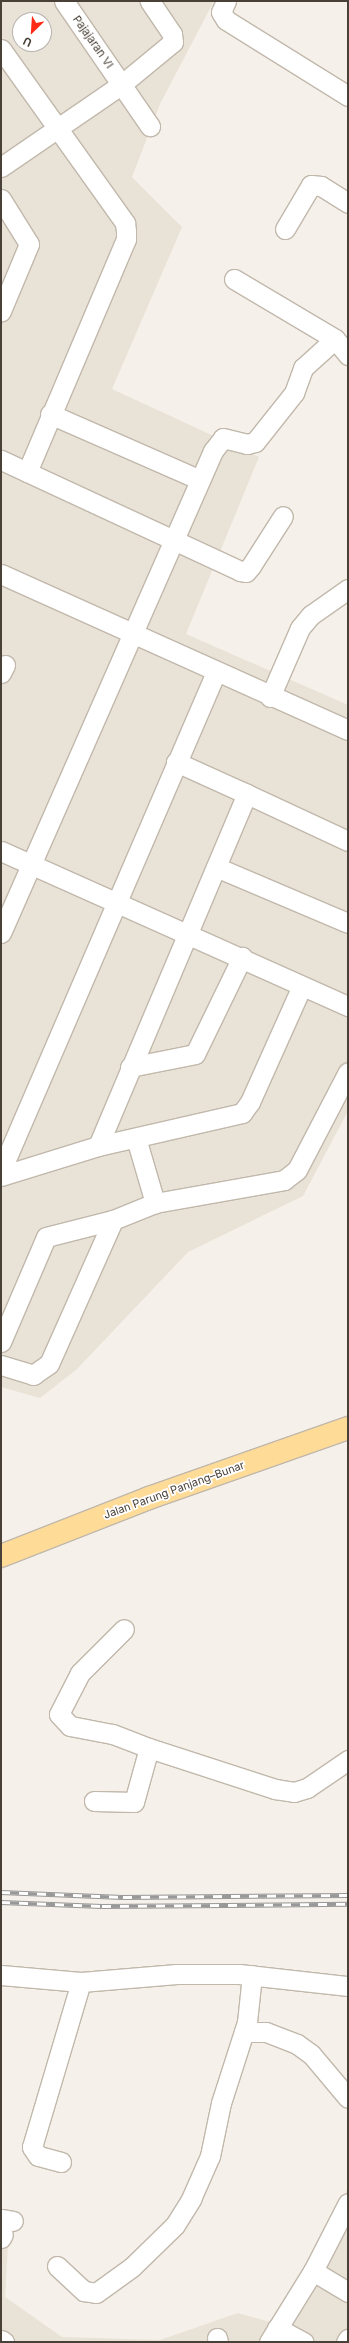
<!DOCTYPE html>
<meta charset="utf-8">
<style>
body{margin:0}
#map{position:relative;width:349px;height:2343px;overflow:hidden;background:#f5f0e9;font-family:Inter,sans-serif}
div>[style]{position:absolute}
.residential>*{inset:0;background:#e9e2d7}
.roads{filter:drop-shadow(1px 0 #c1b8ab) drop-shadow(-1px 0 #c1b8ab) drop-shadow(0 1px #c1b8ab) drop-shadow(0 -1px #c1b8ab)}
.street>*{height:19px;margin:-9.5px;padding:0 9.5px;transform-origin:9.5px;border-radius:9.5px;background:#fff}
.primary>*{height:22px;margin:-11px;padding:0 11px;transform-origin:11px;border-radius:11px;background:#ffdb98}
.rail>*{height:4.5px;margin-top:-2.25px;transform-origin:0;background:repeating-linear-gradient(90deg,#fff 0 9px,#989898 0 18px);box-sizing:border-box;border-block:1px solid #989898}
span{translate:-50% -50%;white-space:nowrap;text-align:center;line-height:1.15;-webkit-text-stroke:3.5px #fff;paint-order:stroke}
.street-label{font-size:11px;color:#494137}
.frame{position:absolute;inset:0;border:2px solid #494137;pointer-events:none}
.north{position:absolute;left:12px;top:12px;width:40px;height:40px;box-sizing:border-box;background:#fff;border:1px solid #b6b3af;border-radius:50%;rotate:205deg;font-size:11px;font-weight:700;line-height:16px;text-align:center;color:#494137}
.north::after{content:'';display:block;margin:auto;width:14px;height:18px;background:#ff2a16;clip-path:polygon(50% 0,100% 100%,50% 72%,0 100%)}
</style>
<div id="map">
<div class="residential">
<i style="clip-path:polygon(evenodd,1px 1px,214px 1px,160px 104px,132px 177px,182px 227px,112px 389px,259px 457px,186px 634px,348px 705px,348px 1111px,303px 1196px,188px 1252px,77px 1369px,40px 1398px,1px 1387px,1px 1px,20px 20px,44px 20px,44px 44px,20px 44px,20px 20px)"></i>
<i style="clip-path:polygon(348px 2187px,348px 2342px,1px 2342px,1px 2226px,9px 2228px,5px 2297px,62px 2337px,160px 2340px,238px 2313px,273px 2323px,332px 2224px)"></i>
</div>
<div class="roads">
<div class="street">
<i style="left:64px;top:1px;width:152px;rotate:55.5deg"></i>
<i style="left:226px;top:1px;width:12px;rotate:114deg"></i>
<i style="left:221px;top:12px;width:9px;rotate:58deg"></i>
<i style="left:226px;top:20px;width:144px;rotate:31.9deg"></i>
<i style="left:1px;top:49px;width:214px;rotate:54.5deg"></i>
<i style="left:125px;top:223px;width:8px;rotate:83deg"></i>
<i style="left:126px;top:231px;width:8px;rotate:90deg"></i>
<i style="left:126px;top:239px;width:253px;rotate:113deg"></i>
<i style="left:27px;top:472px;width:29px;rotate:-155deg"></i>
<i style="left:1px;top:167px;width:147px;rotate:-34.4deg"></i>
<i style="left:122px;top:84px;width:66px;rotate:-39.5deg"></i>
<i style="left:173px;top:42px;width:8px;rotate:-97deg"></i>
<i style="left:172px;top:34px;width:40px;rotate:-124deg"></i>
<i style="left:1px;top:199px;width:53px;rotate:58.1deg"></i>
<i style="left:29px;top:244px;width:73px;rotate:112.7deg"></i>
<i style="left:285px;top:229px;width:51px;rotate:-59.4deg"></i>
<i style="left:311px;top:185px;width:10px;rotate:6deg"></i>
<i style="left:321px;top:186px;width:32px;rotate:32deg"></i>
<i style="left:234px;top:279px;width:117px;rotate:30.7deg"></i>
<i style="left:335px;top:339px;width:21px;rotate:51deg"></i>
<i style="left:50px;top:414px;width:162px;rotate:23.7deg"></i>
<i style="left:27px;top:472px;width:235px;rotate:24.9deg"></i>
<i style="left:240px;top:571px;width:6px;rotate:9deg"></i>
<i style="left:246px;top:572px;width:8px;rotate:-50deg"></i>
<i style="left:251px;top:566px;width:59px;rotate:-57.4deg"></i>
<i style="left:1px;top:574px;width:380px;rotate:24.2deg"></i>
<i style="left:1px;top:673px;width:9px;rotate:-63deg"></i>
<i style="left:270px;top:697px;width:75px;rotate:-66.5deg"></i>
<i style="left:300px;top:628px;width:17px;rotate:-50deg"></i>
<i style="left:311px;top:615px;width:45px;rotate:-35.1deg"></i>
<i style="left:247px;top:794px;width:111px;rotate:25deg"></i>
<i style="left:1px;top:851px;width:380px;rotate:24.1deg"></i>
<i style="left:216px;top:867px;width:143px;rotate:23deg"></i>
<i style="left:1px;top:933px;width:527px;rotate:-66.26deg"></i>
<i style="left:213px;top:451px;width:16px;rotate:-52deg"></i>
<i style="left:223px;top:438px;width:25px;rotate:14deg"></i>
<i style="left:247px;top:444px;width:8px;rotate:-14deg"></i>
<i style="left:255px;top:442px;width:63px;rotate:-51.5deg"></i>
<i style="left:294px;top:393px;width:27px;rotate:-70deg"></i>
<i style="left:303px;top:368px;width:43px;rotate:-42.2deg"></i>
<i style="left:130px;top:1067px;width:66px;rotate:-11.3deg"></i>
<i style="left:195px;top:1054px;width:108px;rotate:-64.1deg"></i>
<i style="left:136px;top:1138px;width:68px;rotate:73.7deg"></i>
<i style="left:98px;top:1146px;width:382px;rotate:-67.1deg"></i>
<i style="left:247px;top:794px;width:78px;rotate:-155.7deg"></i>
<i style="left:1px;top:1171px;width:543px;rotate:-66.69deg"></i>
<i style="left:1px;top:1176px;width:102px;rotate:-17.2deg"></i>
<i style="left:98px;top:1146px;width:148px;rotate:-12.9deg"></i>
<i style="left:242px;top:1113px;width:14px;rotate:-54deg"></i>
<i style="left:250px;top:1102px;width:127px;rotate:-65.9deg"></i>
<i style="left:1px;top:1342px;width:114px;rotate:-66.8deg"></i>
<i style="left:46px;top:1237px;width:69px;rotate:-14.2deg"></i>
<i style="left:113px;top:1220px;width:45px;rotate:-22deg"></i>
<i style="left:155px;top:1203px;width:131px;rotate:-10.1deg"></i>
<i style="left:284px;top:1180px;width:16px;rotate:-38deg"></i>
<i style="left:297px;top:1170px;width:110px;rotate:-62.5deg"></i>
<i style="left:1px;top:1365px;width:34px;rotate:17deg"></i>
<i style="left:33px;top:1375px;width:19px;rotate:-35deg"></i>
<i style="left:49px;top:1364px;width:158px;rotate:-66deg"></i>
<i style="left:149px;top:1748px;width:133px;rotate:18deg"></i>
<i style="left:275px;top:1789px;width:19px;rotate:9deg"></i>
<i style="left:294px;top:1792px;width:14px;rotate:-17deg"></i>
<i style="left:307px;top:1788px;width:50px;rotate:-34.3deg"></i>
<i style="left:94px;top:1801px;width:40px;rotate:1.4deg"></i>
<i style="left:134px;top:1802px;width:56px;rotate:-74.5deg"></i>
<i style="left:149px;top:1748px;width:40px;rotate:-159deg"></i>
<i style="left:112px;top:1734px;width:43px;rotate:-169.2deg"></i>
<i style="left:70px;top:1726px;width:16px;rotate:-133deg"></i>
<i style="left:59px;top:1714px;width:46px;rotate:-62.9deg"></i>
<i style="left:80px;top:1673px;width:62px;rotate:-45deg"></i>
<i style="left:1px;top:1975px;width:80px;rotate:5deg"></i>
<i style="left:81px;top:1982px;width:96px;rotate:-4.8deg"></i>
<i style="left:177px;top:1974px;width:62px"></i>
<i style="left:239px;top:1974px;width:110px;rotate:6.3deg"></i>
<i style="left:244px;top:2032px;width:22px"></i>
<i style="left:266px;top:2032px;width:33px;rotate:21deg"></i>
<i style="left:297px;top:2044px;width:17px;rotate:36deg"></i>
<i style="left:311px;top:2054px;width:57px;rotate:49.9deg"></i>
<i style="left:61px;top:2162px;width:24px;rotate:-165deg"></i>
<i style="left:38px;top:2156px;width:11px;rotate:-124deg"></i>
<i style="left:32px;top:2147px;width:172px;rotate:-73.5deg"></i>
<i style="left:1px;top:2219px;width:12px;rotate:9deg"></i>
<i style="left:1px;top:2238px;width:4px;rotate:-63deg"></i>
<i style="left:57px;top:2266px;width:37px;rotate:43deg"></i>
<i style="left:84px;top:2291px;width:12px;rotate:9deg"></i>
<i style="left:96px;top:2293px;width:44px;rotate:-35.8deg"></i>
<i style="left:132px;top:2267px;width:60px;rotate:-44.3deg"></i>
<i style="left:175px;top:2225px;width:31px;rotate:-58deg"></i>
<i style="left:191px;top:2199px;width:47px;rotate:-66.2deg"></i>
<i style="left:210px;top:2156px;width:54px;rotate:-78.3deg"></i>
<i style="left:221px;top:2103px;width:85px;rotate:-72.2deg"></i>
<i style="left:247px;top:2022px;width:47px;rotate:-83.9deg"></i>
<i style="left:313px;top:2271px;width:41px;rotate:31deg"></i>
<i style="left:277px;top:2328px;width:30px;rotate:28deg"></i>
<i style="left:217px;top:2338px;width:4px;rotate:76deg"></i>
<i style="left:1px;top:2340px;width:4px;rotate:34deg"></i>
<i style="left:269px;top:2342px;width:84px;rotate:-58.2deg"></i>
<i style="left:313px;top:2271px;width:76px;rotate:-62.8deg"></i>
<i style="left:346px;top:2342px;width:4px;rotate:-56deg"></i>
</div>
<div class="primary">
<i style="left:1px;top:1556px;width:159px;rotate:-21.4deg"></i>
<i style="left:149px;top:1498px;width:211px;rotate:-19.4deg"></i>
</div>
</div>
<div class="rail">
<i style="left:1px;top:1892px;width:122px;rotate:2.3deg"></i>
<i style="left:123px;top:1897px;width:225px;rotate:-0.5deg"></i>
<i style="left:1px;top:1902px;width:101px;rotate:2.3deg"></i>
<i style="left:102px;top:1906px;width:246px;rotate:-0.5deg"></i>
</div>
<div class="street-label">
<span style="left:93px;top:42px;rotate:55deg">Pajajaran VI</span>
<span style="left:174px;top:1490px;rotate:-20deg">Jalan Parung Panjang–Bunar</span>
</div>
<div class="frame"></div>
<div class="north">U</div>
</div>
